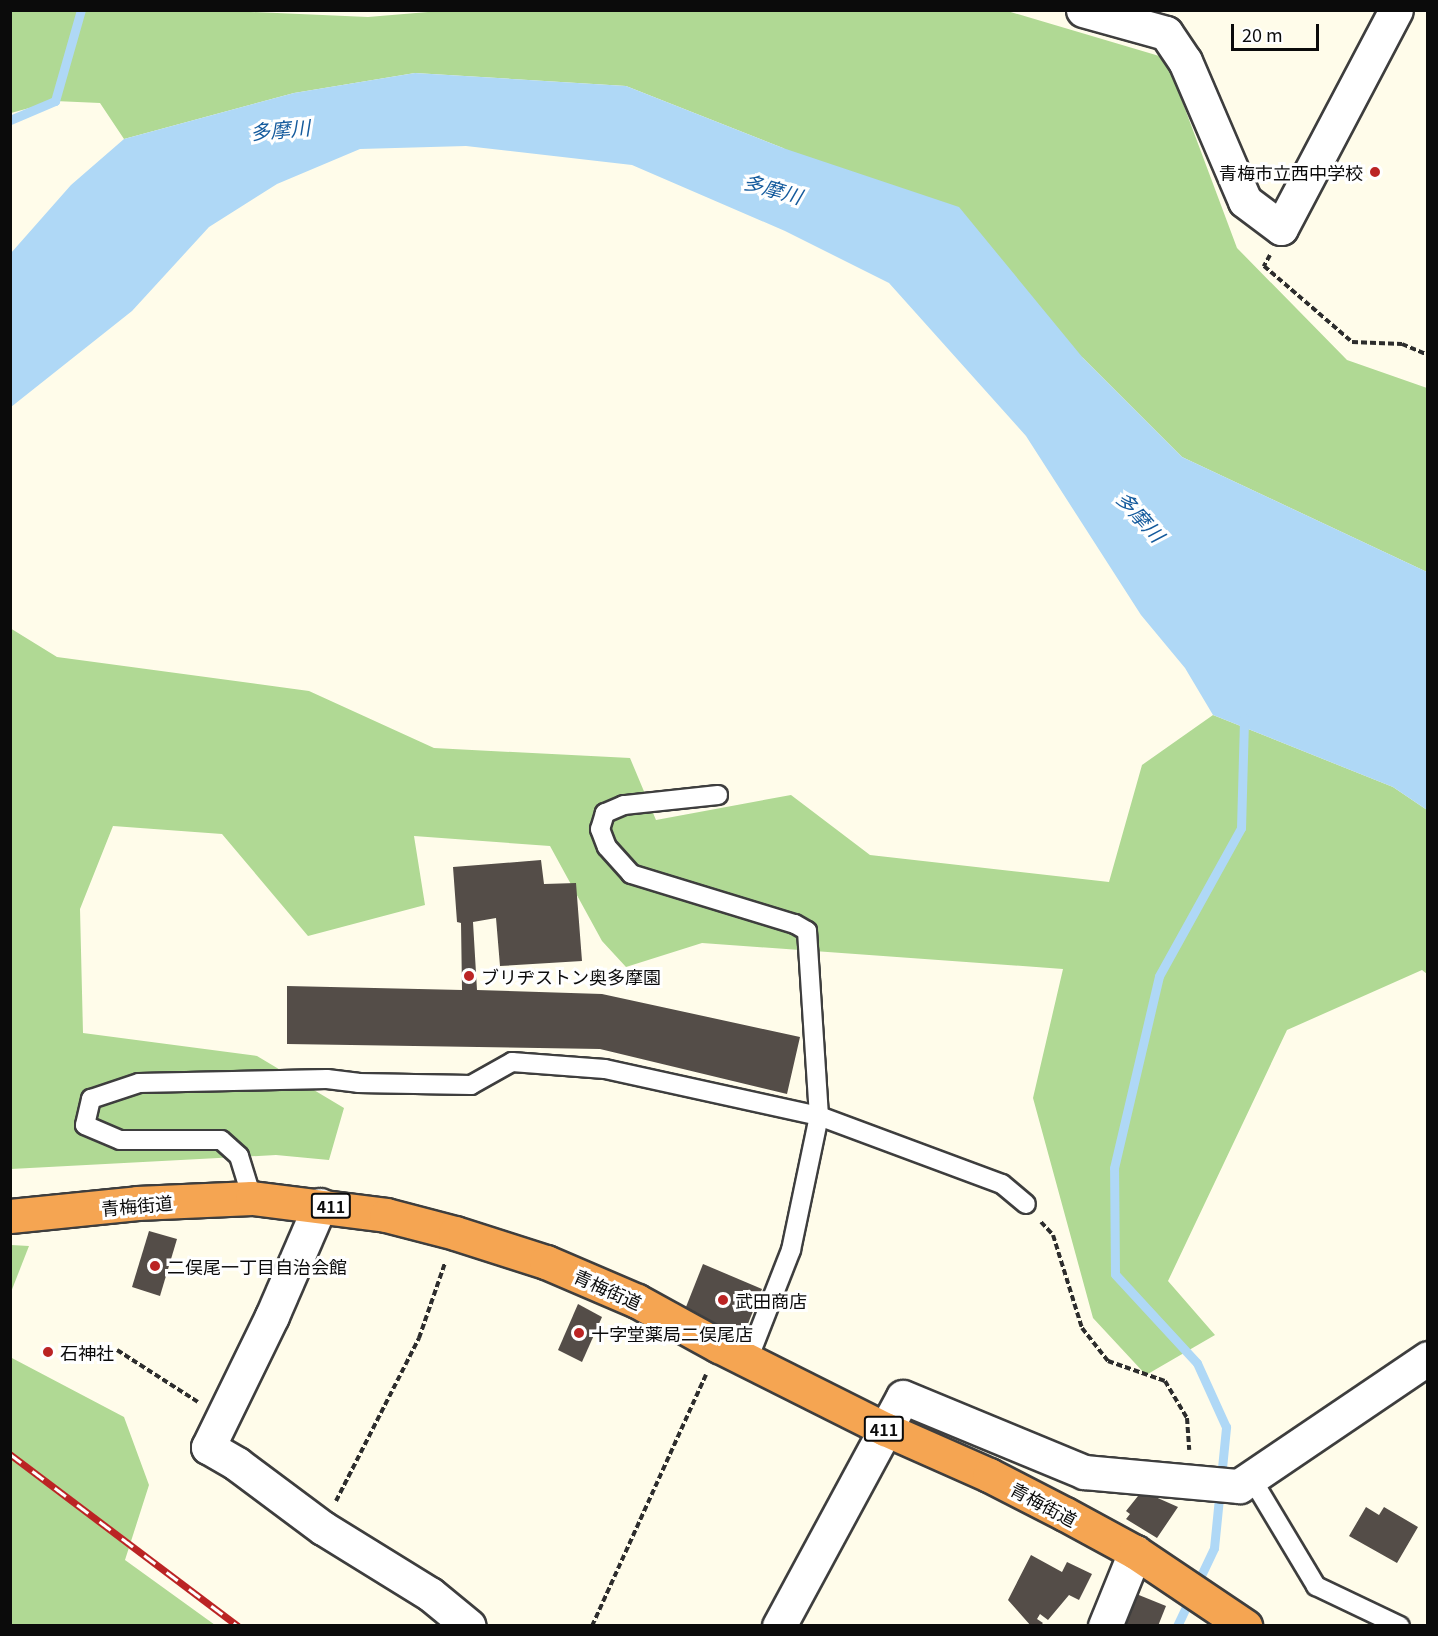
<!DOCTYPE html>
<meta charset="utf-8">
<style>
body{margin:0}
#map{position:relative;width:1438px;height:1636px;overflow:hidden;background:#fffcea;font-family:Georgia,"Noto Sans JP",serif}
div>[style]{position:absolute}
.forest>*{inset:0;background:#b0d994}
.water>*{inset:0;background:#afd8f6}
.stream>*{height:9px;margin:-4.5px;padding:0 4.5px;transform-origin:4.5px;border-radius:4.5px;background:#afd8f6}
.building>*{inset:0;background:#544d48}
.path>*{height:4px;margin-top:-2px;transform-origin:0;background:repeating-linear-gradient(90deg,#2d2d2d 0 6px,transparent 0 9px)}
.roads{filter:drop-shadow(2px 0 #3e3e3e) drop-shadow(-2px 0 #3e3e3e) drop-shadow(0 2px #3e3e3e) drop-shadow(0 -2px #3e3e3e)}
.lane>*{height:18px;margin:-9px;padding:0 9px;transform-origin:9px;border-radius:9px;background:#fff}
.street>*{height:33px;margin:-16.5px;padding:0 16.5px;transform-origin:16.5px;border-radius:16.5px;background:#fff}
.highway>*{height:33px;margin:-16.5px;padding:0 16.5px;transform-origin:16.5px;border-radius:16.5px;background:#f5a552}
.rail>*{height:7px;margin-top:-3.5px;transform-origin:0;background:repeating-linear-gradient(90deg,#fff 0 14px,#bb2424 0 28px);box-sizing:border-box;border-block:2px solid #bb2424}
.dots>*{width:16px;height:16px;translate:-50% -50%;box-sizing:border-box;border:3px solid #fff;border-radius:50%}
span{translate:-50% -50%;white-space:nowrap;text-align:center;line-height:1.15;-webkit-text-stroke:6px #fff;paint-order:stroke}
.shield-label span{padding:2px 4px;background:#fff;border:2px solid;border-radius:4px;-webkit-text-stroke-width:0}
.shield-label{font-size:16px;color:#0b0b0b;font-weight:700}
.poi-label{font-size:18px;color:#0b0b0b}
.right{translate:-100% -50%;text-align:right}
.left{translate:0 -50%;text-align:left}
.street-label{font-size:18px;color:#0b0b0b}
.water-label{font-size:20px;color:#155b9d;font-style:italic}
.frame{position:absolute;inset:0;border:12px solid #0b0b0b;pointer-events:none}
.scale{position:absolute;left:1231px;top:24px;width:88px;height:27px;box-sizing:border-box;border:3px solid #0b0b0b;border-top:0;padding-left:8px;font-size:18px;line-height:21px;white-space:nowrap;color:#0b0b0b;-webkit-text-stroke:4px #fff;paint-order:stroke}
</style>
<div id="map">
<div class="forest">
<i style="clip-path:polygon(11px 10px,206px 10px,368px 17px,452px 10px,1004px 10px,1166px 58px,1237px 248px,1347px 360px,1427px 388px,1427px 572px,1182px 457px,1083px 358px,783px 148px,626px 86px,415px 73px,294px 93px,124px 139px,100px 103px,55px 101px,11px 113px)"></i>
<i style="clip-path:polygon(10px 628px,57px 657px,309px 691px,434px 748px,630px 758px,656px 820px,791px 795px,870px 855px,1109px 882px,1142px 765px,1213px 715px,1393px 787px,1427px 810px,1427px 974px,1422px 970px,1287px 1030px,1168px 1281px,1215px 1335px,1146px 1375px,1093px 1318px,1033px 1098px,1063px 969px,702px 943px,626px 967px,602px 941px,550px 846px,414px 836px,425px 905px,308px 936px,222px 834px,113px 826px,80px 909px,83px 1033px,257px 1056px,344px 1108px,329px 1160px,276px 1155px,11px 1169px)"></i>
<i style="clip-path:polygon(11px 1245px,29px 1246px,11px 1292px,10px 1245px)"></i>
<i style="clip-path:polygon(10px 1357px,124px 1417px,149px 1485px,125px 1560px,215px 1625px,11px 1625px)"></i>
</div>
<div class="water">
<i style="clip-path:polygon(415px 73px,626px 86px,783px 148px,959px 207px,1083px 358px,1182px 457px,1427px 572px,1427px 810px,1393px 787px,1213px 715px,1185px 668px,1141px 615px,1026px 436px,889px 283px,785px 231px,632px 165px,466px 146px,360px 149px,277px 184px,209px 227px,132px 311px,11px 407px,11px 253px,71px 185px,124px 139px,294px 93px)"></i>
</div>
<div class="stream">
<i style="left:10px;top:120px;width:49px;rotate:-22.9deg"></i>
<i style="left:55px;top:101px;width:95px;rotate:-74.1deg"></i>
<i style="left:1177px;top:1626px;width:86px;rotate:-64.6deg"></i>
<i style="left:1214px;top:1548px;width:122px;rotate:-84.3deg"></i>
<i style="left:1226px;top:1427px;width:70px;rotate:-114.4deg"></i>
<i style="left:1197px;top:1363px;width:121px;rotate:-132.7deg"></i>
<i style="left:1115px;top:1274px;width:106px;rotate:-90.5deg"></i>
<i style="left:1114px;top:1168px;width:197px;rotate:-76.8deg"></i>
<i style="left:1159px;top:976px;width:169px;rotate:-61deg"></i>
<i style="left:1241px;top:828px;width:110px;rotate:-88.4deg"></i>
</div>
<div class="building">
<i style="clip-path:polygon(541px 860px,544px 884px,576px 883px,582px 961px,500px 966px,496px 918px,473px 922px,477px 990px,602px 994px,800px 1037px,787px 1094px,600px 1049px,287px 1044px,287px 986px,462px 990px,461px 923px,457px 922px,453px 867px)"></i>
<i style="clip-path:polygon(149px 1231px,177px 1239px,160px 1296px,132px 1287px)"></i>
<i style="clip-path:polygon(703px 1264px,762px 1289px,743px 1336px,684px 1312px)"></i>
<i style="clip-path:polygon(578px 1304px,602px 1317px,582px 1362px,558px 1350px)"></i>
<i style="clip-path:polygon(1142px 1491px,1178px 1507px,1157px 1538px,1126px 1519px,1130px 1514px,1126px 1511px)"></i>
<i style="clip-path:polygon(1366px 1507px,1379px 1515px,1384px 1507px,1418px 1527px,1397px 1563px,1349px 1536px)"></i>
<i style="clip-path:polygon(1031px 1555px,1062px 1572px,1067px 1562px,1092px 1574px,1079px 1600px,1069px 1595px,1048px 1620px,1040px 1614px,1037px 1619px,1043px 1623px,1040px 1626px,1031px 1626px,1008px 1600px)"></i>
<i style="clip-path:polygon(1129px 1591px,1166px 1606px,1158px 1626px,1115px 1626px)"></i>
</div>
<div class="path">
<i style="left:1270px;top:255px;width:13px;rotate:119deg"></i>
<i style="left:1264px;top:266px;width:116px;rotate:40.8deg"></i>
<i style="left:1352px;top:342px;width:50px;rotate:2.3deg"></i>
<i style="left:1402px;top:344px;width:28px;rotate:23deg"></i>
<i style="left:1041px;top:1222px;width:18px;rotate:47deg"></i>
<i style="left:1053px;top:1235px;width:97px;rotate:72.7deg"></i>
<i style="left:1082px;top:1328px;width:42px;rotate:51.8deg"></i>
<i style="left:1108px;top:1361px;width:60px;rotate:19.3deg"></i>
<i style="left:1165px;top:1381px;width:43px;rotate:59.3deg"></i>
<i style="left:1187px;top:1418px;width:32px;rotate:86deg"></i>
<i style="left:117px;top:1350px;width:96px;rotate:32.7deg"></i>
<i style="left:336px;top:1501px;width:183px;rotate:-63deg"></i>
<i style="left:419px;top:1338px;width:79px;rotate:-70.9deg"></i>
<i style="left:592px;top:1626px;width:276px;rotate:-65.6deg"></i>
</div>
<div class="roads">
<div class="lane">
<i style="left:718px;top:795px;width:95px;rotate:173.9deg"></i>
<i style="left:624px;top:805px;width:21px;rotate:157deg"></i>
<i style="left:605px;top:813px;width:17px;rotate:107deg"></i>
<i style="left:600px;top:829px;width:19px;rotate:69deg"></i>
<i style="left:607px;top:847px;width:36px;rotate:48deg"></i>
<i style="left:631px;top:874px;width:171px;rotate:17deg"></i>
<i style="left:795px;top:924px;width:14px;rotate:30deg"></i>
<i style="left:807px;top:931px;width:185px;rotate:86.3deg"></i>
<i style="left:819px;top:1116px;width:137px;rotate:101.8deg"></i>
<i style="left:791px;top:1250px;width:118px;rotate:111.4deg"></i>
<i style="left:252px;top:1198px;width:44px;rotate:-107.2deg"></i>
<i style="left:239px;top:1156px;width:24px;rotate:-138deg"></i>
<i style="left:221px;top:1140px;width:101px;rotate:180deg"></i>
<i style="left:120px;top:1140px;width:38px;rotate:-157deg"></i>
<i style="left:85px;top:1125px;width:27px;rotate:-77deg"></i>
<i style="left:91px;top:1099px;width:51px;rotate:-18.4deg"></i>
<i style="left:139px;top:1083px;width:188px;rotate:-1.2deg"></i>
<i style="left:327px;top:1079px;width:31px;rotate:7deg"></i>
<i style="left:358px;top:1083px;width:113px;rotate:1deg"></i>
<i style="left:471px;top:1085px;width:47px;rotate:-29.3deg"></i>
<i style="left:512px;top:1062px;width:93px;rotate:4.3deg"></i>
<i style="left:605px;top:1069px;width:219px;rotate:12.4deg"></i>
<i style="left:819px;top:1116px;width:195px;rotate:20.4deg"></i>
<i style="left:1002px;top:1184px;width:31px;rotate:40deg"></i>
<i style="left:1252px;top:1479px;width:125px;rotate:59.1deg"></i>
<i style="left:1316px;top:1586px;width:93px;rotate:25.5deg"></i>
</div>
<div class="street">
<i style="left:1083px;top:10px;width:86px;rotate:15.5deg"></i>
<i style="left:1166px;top:33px;width:34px;rotate:56deg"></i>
<i style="left:1185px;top:61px;width:152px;rotate:66.8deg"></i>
<i style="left:1245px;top:201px;width:45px;rotate:36.9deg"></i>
<i style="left:1281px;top:228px;width:246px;rotate:-62.2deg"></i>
<i style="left:320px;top:1205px;width:121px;rotate:113.4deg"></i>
<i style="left:272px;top:1316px;width:146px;rotate:116deg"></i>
<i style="left:208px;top:1447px;width:34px;rotate:30deg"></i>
<i style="left:237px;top:1464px;width:107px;rotate:36.7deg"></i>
<i style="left:323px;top:1528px;width:126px;rotate:31.7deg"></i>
<i style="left:430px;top:1594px;width:50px;rotate:39.4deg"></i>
<i style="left:779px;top:1626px;width:260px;rotate:-61.6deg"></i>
<i style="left:903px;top:1397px;width:196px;rotate:22.5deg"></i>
<i style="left:1084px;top:1472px;width:156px;rotate:5.2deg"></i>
<i style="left:1239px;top:1486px;width:228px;rotate:-34.1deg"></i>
<i style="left:1105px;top:1626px;width:80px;rotate:-67.9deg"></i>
</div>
<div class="highway">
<i style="left:10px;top:1216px;width:128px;rotate:-5.8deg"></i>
<i style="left:137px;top:1203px;width:115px;rotate:-2.5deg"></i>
<i style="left:252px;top:1198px;width:135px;rotate:7.2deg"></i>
<i style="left:386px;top:1215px;width:71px;rotate:14.6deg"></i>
<i style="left:455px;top:1233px;width:96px;rotate:17.7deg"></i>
<i style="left:546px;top:1262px;width:99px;rotate:23.2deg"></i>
<i style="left:637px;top:1301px;width:94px;rotate:28.8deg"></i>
<i style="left:719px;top:1346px;width:186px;rotate:26.6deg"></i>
<i style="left:885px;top:1429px;width:114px;rotate:23.9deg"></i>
<i style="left:989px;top:1475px;width:85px;rotate:27.2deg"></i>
<i style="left:1065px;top:1514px;width:80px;rotate:28.5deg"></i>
<i style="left:1135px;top:1552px;width:133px;rotate:33.9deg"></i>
</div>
</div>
<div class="rail">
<i style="left:10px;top:1454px;width:286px;rotate:37deg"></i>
</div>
<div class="dots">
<i style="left:1375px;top:172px;background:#bb2424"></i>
<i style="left:469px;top:976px;background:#bb2424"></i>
<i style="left:155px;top:1266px;background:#bb2424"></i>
<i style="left:723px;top:1300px;background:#bb2424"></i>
<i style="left:579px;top:1333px;background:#bb2424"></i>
<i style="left:48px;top:1352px;background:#bb2424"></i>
</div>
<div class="shield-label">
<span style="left:331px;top:1206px">411</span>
<span style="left:884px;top:1429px">411</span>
</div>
<div class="poi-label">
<span class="right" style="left:1363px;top:172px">青梅市立西中学校</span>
<span class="left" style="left:481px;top:976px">ブリヂストン奥多摩園</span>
<span class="left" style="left:167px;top:1266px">二俣尾一丁目自治会館</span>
<span class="left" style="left:735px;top:1300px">武田商店</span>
<span class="left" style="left:591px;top:1333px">十字堂薬局二俣尾店</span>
<span class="left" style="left:60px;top:1352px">石神社</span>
</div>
<div class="street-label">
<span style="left:137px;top:1205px;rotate:-5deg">青梅街道</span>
<span style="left:608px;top:1289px;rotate:24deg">青梅街道</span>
<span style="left:1044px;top:1504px;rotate:28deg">青梅街道</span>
</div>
<div class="water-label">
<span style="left:280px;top:129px;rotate:-5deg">多摩川</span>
<span style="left:773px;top:188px;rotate:16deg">多摩川</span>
<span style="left:1141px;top:516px;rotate:48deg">多摩川</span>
</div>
<div class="frame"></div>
<div class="scale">20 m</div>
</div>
